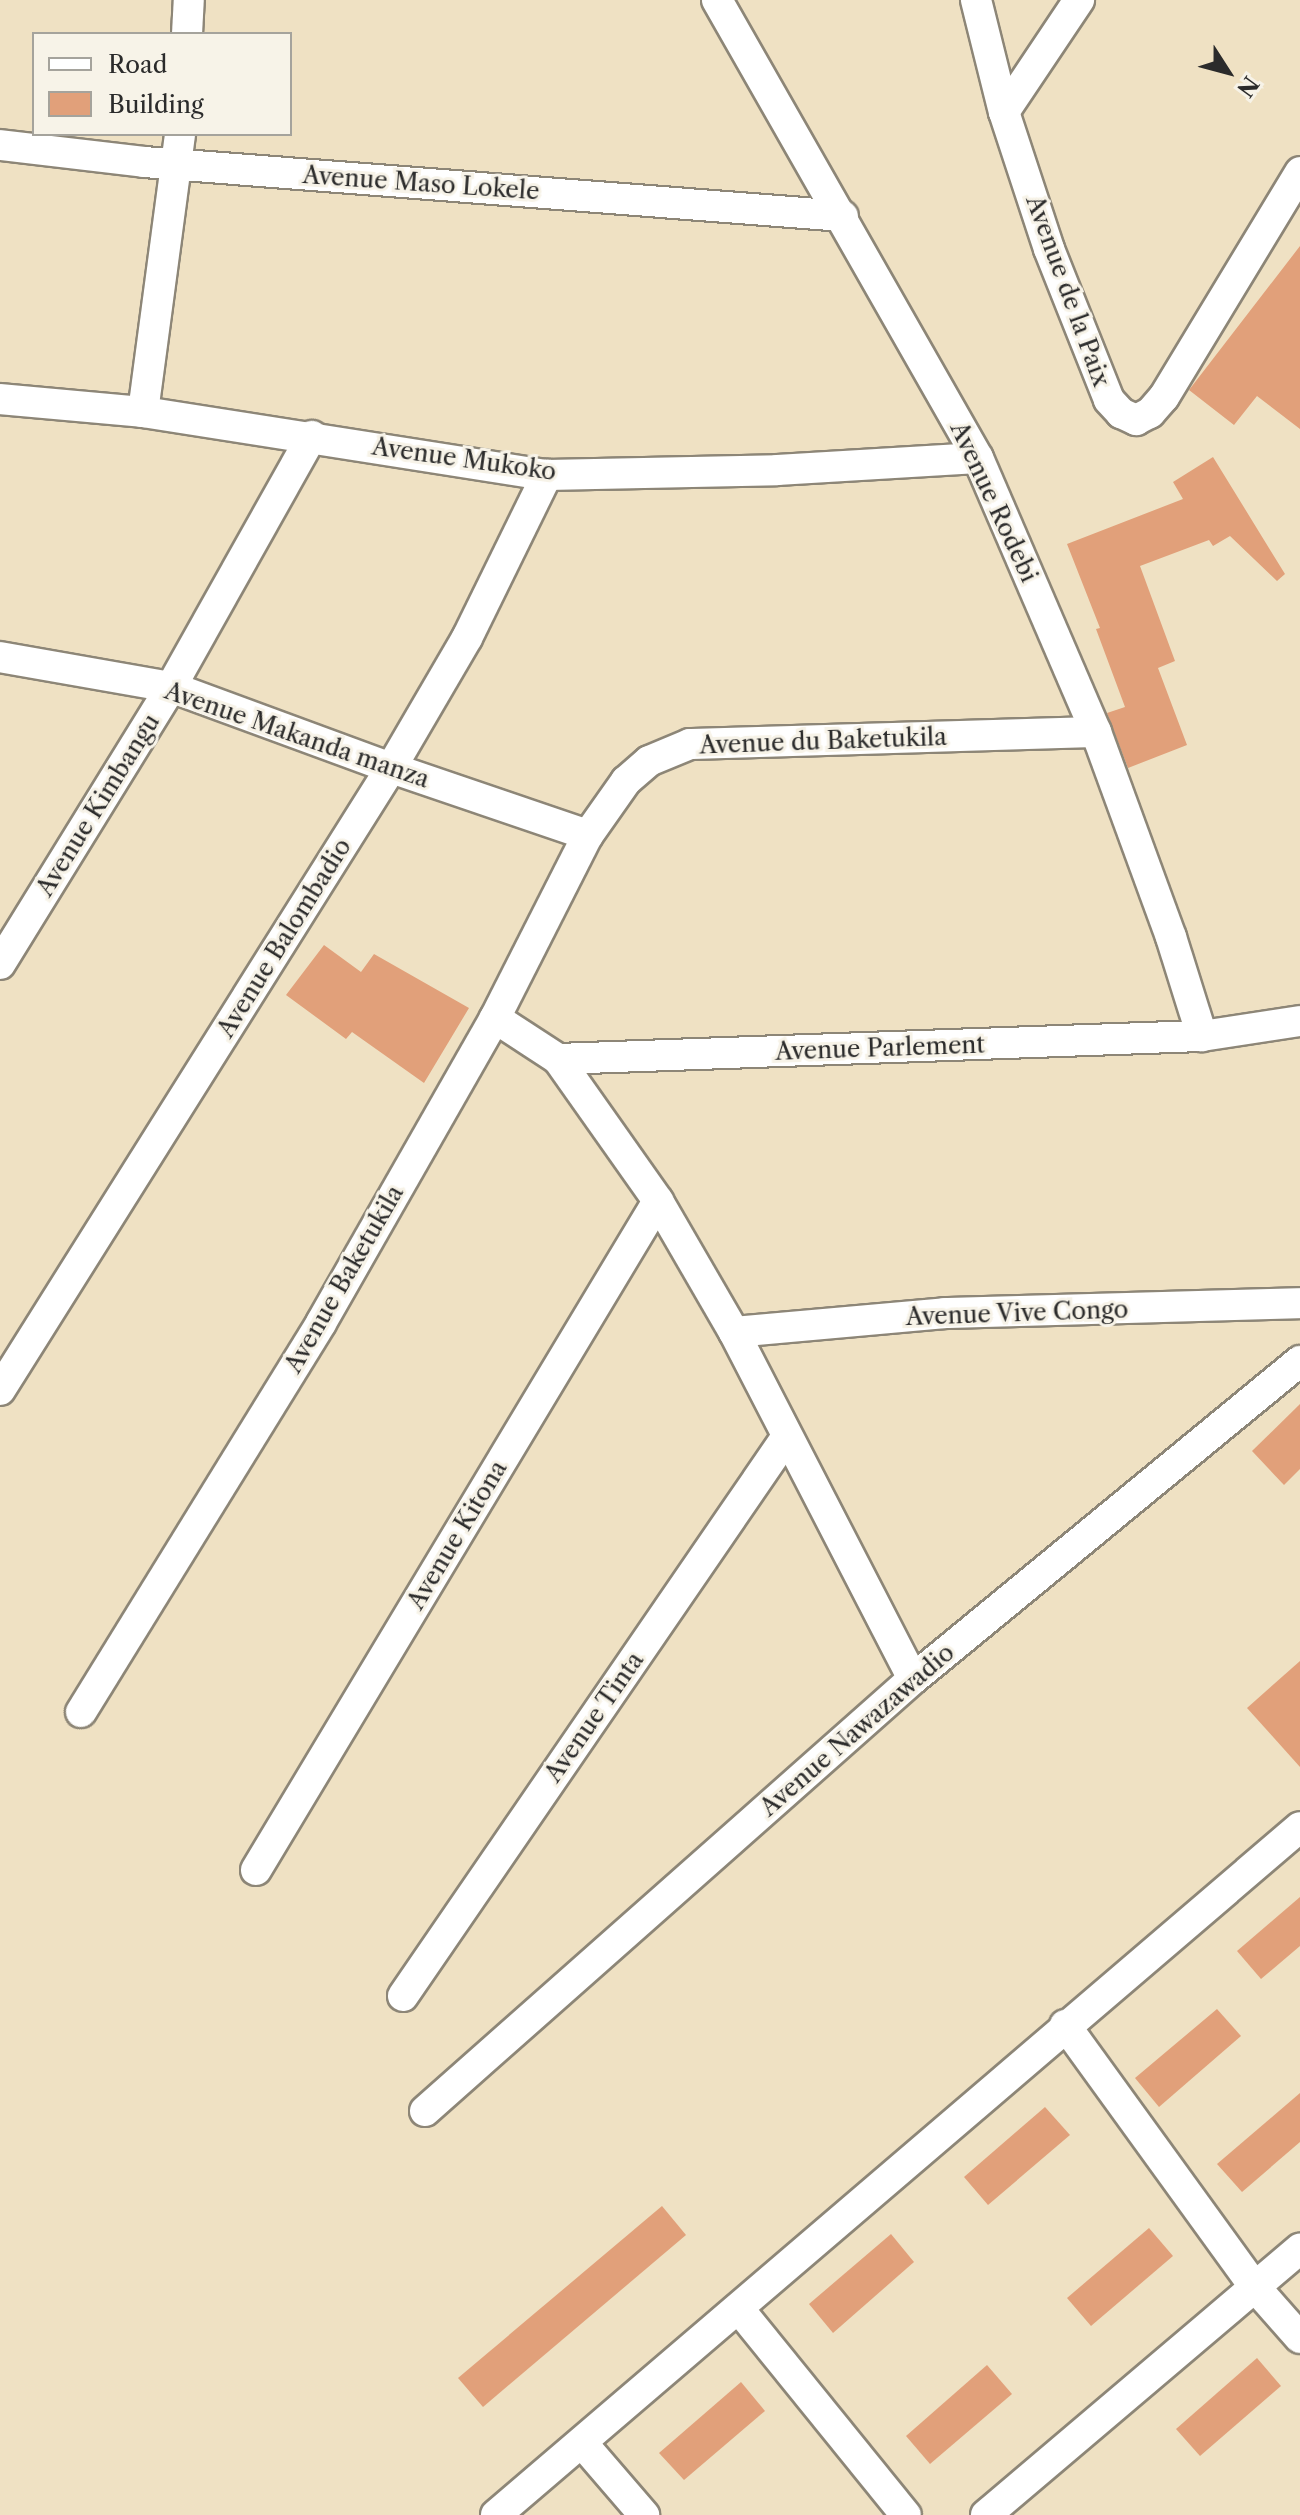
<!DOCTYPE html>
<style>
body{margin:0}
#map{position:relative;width:1300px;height:2515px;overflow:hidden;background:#efe1c3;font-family:"Libre Caslon Text",serif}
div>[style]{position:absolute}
.building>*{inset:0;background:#e1a07a}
.roads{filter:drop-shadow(2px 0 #8d8677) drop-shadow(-2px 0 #8d8677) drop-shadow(0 2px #8d8677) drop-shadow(0 -2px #8d8677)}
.minor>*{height:30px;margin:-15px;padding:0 15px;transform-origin:15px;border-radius:15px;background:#fff}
span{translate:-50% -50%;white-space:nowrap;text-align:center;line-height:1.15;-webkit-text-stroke:6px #f7f3e8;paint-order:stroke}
.street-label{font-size:24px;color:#2b2b2b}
.legend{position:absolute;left:32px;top:32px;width:260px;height:104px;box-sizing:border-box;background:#f7f3e8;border:2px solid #a5a39c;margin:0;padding:10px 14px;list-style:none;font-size:24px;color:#2b2b2b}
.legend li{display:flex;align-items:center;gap:16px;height:40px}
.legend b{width:40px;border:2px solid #a5a39c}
.north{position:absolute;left:1188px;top:32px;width:80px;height:80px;-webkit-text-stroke:6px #f7f3e8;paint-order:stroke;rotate:126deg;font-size:22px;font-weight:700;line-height:32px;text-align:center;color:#2b2b2b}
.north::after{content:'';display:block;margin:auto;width:28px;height:36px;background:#2b2b2b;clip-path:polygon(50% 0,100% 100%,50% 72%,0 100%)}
</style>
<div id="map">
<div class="building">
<i style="clip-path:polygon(1300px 246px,1300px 429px,1257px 396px,1234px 425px,1189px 390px)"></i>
<i style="clip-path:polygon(1213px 457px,1285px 574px,1277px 581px,1230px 536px,1213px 546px,1209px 540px,1140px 566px,1175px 661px,1158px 668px,1187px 745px,1128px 768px,1107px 713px,1125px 707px,1096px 629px,1100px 628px,1067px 544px,1183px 499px,1173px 482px)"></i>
<i style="clip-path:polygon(324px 945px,361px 972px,374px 954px,469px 1008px,424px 1083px,352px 1032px,346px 1039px,286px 995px)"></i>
<i style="clip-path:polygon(1300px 1404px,1300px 1469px,1284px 1485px,1252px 1451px)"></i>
<i style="clip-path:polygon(1300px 1661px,1300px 1767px,1247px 1708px)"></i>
<i style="clip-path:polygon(1300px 1897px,1300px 1946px,1261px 1979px,1237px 1951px)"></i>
<i style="clip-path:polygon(1217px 2009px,1241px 2036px,1159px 2107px,1135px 2078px)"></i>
<i style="clip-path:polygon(1300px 2093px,1300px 2142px,1242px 2192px,1217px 2164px)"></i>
<i style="clip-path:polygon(1045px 2107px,1070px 2135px,988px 2205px,964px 2177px)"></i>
<i style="clip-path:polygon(662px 2206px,686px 2235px,483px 2407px,458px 2378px)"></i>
<i style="clip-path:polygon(1149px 2228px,1173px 2256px,1091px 2326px,1067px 2298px)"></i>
<i style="clip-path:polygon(891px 2234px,914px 2262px,833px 2333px,809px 2304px)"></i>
<i style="clip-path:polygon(1257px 2358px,1281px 2386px,1200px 2456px,1176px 2429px)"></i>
<i style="clip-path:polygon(987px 2365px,1012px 2394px,930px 2464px,906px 2436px)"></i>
<i style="clip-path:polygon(741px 2382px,765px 2411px,684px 2480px,659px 2453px)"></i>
</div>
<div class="roads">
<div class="minor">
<i style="left:717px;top:0;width:527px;rotate:60.32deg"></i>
<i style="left:978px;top:458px;width:298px;rotate:66.7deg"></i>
<i style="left:1096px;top:732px;width:218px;rotate:69.9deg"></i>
<i style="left:1171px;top:937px;width:104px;rotate:72.6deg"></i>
<i style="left:976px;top:0;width:115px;rotate:76deg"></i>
<i style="left:1004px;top:112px;width:144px;rotate:71.8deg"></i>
<i style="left:1049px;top:249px;width:162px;rotate:68.3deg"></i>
<i style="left:1109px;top:400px;width:18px;rotate:47deg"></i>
<i style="left:1121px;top:413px;width:17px;rotate:25deg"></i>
<i style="left:1136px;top:420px;width:16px;rotate:-27deg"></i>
<i style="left:1150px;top:413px;width:21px;rotate:-49deg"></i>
<i style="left:1164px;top:397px;width:263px;rotate:-58.8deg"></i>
<i style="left:187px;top:34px;width:34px;rotate:-87deg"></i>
<i style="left:1004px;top:112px;width:135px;rotate:-56.2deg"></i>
<i style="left:0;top:145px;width:145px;rotate:6.7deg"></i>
<i style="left:144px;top:162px;width:701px;rotate:4.42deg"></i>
<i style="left:0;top:399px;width:144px;rotate:5.2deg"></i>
<i style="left:143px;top:412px;width:409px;rotate:8.9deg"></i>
<i style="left:547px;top:475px;width:230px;rotate:-1.2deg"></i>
<i style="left:777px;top:470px;width:201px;rotate:-3.4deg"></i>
<i style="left:143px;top:412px;width:280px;rotate:-82.4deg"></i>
<i style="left:0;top:657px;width:174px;rotate:10deg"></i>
<i style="left:171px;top:687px;width:234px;rotate:20.2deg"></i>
<i style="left:391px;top:768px;width:208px;rotate:18.8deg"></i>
<i style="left:0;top:964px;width:326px;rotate:-58.3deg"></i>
<i style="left:171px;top:687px;width:288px;rotate:-60.7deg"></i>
<i style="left:495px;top:1018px;width:75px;rotate:33.1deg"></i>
<i style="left:558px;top:1059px;width:174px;rotate:54.8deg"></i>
<i style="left:658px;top:1201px;width:151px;rotate:59.9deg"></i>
<i style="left:734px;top:1332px;width:390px;rotate:62.7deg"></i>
<i style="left:558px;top:1059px;width:644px;rotate:-2.05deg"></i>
<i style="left:1202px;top:1036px;width:99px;rotate:-8.7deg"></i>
<i style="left:734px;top:1332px;width:212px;rotate:-5.1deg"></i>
<i style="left:945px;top:1313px;width:355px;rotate:-1.6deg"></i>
<i style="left:0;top:1390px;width:735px;rotate:-57.85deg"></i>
<i style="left:391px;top:768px;width:151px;rotate:-59.7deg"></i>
<i style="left:467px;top:638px;width:182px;rotate:-63.9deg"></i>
<i style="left:81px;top:1712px;width:457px;rotate:-58.3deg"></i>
<i style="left:321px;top:1323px;width:351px;rotate:-60.3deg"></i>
<i style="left:495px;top:1018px;width:205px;rotate:-63.1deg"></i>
<i style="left:588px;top:835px;width:66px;rotate:-54.9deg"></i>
<i style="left:626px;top:781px;width:30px;rotate:-41deg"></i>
<i style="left:649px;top:761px;width:44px;rotate:-22.5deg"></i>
<i style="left:690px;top:744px;width:406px;rotate:-1.7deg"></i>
<i style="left:256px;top:1870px;width:780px;rotate:-59deg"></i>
<i style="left:403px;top:1996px;width:677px;rotate:-55.54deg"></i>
<i style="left:1065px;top:2025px;width:324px;rotate:54.1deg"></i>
<i style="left:1255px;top:2287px;width:68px;rotate:48.6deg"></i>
<i style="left:425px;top:2111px;width:652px;rotate:-41.52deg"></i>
<i style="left:913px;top:1679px;width:501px;rotate:-39.41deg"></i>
<i style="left:739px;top:2309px;width:265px;rotate:51deg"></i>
<i style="left:583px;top:2444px;width:94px;rotate:49.3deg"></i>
<i style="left:496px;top:2515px;width:1058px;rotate:-40.55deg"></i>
<i style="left:986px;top:2515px;width:412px;rotate:-40.3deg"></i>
</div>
</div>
<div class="street-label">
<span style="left:421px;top:183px;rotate:4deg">Avenue Maso Lokele</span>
<span style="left:1068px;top:291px;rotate:70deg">Avenue de la Paix</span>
<span style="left:464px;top:459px;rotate:8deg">Avenue Mukoko</span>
<span style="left:994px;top:502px;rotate:65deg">Avenue Rodebi</span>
<span style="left:297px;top:735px;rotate:19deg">Avenue Makanda manza</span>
<span style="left:823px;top:741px;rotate:-2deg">Avenue du Baketukila</span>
<span style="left:98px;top:805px;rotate:-58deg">Avenue Kimbangu</span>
<span style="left:284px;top:938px;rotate:-58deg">Avenue Balombadio</span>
<span style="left:880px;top:1048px;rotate:-2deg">Avenue Parlement</span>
<span style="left:344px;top:1279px;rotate:-60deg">Avenue Baketukila</span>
<span style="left:1017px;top:1313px;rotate:-2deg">Avenue Vive Congo</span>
<span style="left:457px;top:1535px;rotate:-59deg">Avenue Kitona</span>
<span style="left:594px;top:1717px;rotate:-55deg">Avenue Tinta</span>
<span style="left:857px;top:1730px;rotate:-41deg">Avenue Nawazawadio</span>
</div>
<ul class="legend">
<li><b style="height:10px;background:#fff"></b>Road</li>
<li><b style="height:22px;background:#e1a07a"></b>Building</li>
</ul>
<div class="north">N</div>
</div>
